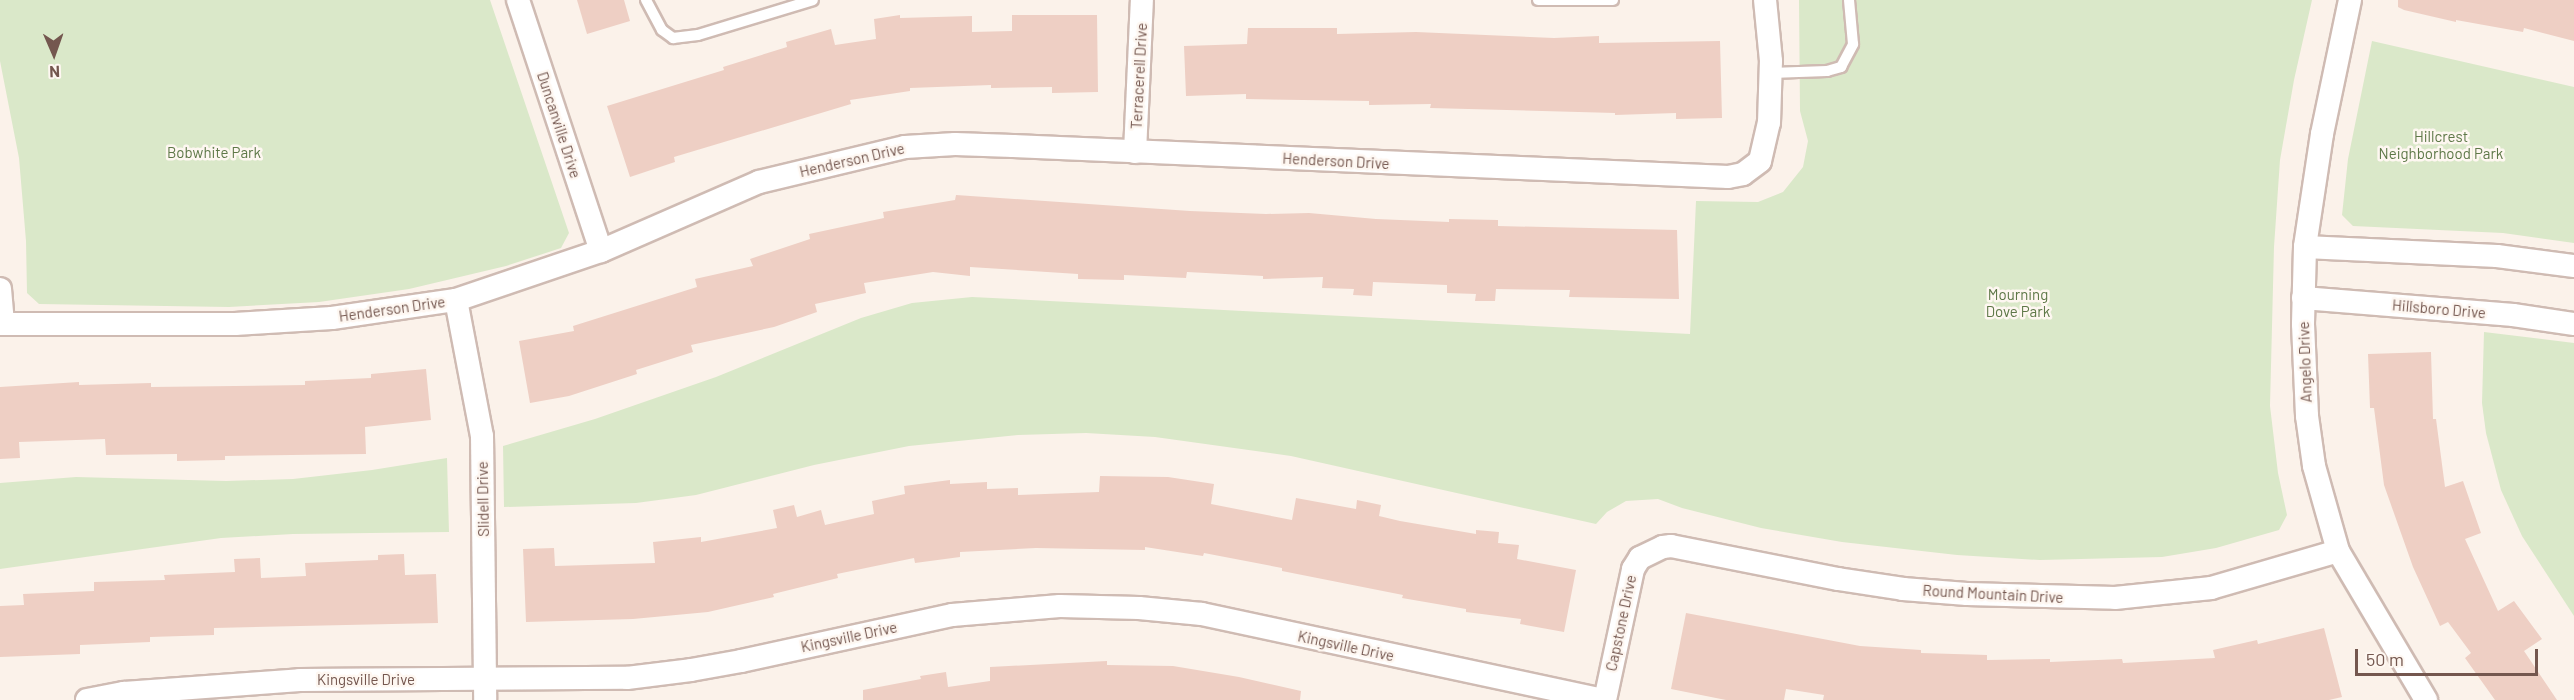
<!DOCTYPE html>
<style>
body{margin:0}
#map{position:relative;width:2574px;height:700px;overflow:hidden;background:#fbf2ea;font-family:Barlow,sans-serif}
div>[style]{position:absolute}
.green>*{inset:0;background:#dae8c9}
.building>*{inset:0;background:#eecfc4}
.roads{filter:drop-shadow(2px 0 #cfbbb3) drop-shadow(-2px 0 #cfbbb3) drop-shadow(0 2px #cfbbb3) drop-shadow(0 -2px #cfbbb3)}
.lane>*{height:10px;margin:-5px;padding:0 5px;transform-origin:5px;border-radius:5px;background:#fff}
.street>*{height:22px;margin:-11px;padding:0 11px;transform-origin:11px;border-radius:11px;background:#fff}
span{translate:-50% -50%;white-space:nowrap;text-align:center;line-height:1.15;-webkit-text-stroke:5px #fef7f1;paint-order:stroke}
.street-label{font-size:15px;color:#74574f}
.park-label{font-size:15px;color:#5e7848}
.north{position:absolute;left:24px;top:24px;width:60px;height:60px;-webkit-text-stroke:4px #fef7f1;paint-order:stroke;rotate:178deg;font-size:16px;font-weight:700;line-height:24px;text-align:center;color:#74574f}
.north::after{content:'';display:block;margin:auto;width:21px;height:27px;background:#74574f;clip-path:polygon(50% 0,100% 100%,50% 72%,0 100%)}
.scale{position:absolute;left:2355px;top:649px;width:183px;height:27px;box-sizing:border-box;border:3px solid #74574f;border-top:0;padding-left:8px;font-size:18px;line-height:21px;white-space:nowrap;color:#74574f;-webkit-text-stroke:4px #fef7f1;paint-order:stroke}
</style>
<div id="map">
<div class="green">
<i style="clip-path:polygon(0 0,490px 0,569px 233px,561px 248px,506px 266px,409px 289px,319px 302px,229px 307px,39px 304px,27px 293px,26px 241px,19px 158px,0 61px)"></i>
<i style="clip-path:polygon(1799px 0,2312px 0,2294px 80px,2280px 160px,2274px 247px,2270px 406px,2278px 473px,2287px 515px,2279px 530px,2216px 548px,2162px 557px,2040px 560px,1957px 555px,1842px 542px,1761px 528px,1682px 508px,1658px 499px,1626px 501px,1607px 512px,1596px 524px,1291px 456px,1155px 437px,1086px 433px,1018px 435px,909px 446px,814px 465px,696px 495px,636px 503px,504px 507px,503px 446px,595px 419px,716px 377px,861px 318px,912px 303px,972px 297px,1690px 334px,1696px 201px,1758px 202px,1783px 192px,1803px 167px,1808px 141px,1800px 111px)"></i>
<i style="clip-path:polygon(2372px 41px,2574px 87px,2574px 243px,2503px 233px,2353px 226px,2342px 215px,2348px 159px)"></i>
<i style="clip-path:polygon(2484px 332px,2574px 343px,2574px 616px,2522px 536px,2501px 490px,2486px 433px,2482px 403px)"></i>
<i style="clip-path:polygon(447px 458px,449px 532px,293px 534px,221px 538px,0 569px,0 483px,76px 477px,226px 481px,293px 479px,372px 470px)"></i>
</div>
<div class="building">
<i style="clip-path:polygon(577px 0,624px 0,630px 21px,587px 34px)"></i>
<i style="clip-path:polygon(2398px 0,2574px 0,2574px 41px,2524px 28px,2523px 32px,2456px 20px,2456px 22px,2404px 10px,2398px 7px)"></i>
<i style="clip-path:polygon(900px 15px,900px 18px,972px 16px,972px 32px,1012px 31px,1012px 15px,1097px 15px,1098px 92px,1052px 93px,1052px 87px,991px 88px,991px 85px,910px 88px,910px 91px,850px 100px,851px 104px,674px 157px,675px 162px,630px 177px,607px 106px,724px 70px,723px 67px,787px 47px,786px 42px,831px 29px,835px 45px,876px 39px,874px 19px)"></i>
<i style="clip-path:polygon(1248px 28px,1337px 28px,1337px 34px,1416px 32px,1554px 38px,1599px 36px,1599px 43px,1720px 41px,1722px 118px,1676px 119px,1676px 113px,1615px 115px,1615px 113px,1430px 108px,1431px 104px,1369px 105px,1369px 101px,1246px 99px,1246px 94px,1186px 96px,1184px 46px,1247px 44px)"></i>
<i style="clip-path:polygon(956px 195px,1190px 211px,1266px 214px,1309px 213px,1376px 219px,1449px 222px,1449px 219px,1498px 220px,1498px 226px,1677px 230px,1679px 299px,1569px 297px,1570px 290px,1496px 289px,1495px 301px,1475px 301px,1476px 294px,1447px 293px,1447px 285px,1373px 282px,1372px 296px,1353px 295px,1354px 289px,1322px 288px,1323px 277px,1263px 279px,1263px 276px,1187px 272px,1186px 278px,1124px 275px,1124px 280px,1078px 279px,1078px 274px,970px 267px,970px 276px,933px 272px,864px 283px,866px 293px,815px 304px,817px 312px,774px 327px,691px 345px,693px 352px,636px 370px,637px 374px,569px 396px,530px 403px,519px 341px,574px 331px,573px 326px,697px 287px,695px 279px,753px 266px,750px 259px,810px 239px,809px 234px,884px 218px,883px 212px,955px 200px)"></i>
<i style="clip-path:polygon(2431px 352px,2433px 419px,2436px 419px,2445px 487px,2463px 481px,2481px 533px,2465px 539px,2498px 611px,2514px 601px,2542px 639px,2524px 651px,2557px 700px,2495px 700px,2465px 658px,2471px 653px,2448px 622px,2440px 626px,2413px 567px,2384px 485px,2374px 408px,2370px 408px,2368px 354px)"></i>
<i style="clip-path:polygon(426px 369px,431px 420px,365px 427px,366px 454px,225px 456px,225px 460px,177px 461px,177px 454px,106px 455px,105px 439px,19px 442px,20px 458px,0 459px,0 387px,79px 382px,79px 385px,151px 383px,151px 387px,305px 385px,305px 381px,371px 378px,371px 374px)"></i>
<i style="clip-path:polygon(1100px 476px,1168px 477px,1214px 484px,1211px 504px,1292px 520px,1296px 498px,1356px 509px,1357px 500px,1381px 505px,1379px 516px,1400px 521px,1476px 534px,1476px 530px,1499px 532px,1498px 543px,1519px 545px,1517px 559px,1576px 570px,1564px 632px,1520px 624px,1521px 619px,1466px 612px,1466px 609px,1402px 598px,1403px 595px,1282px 571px,1282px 568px,1204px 553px,1203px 556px,1145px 547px,1145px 550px,1036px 548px,960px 552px,960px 557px,915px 563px,914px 558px,837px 574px,838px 578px,773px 594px,774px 597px,708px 612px,633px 619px,526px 622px,523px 549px,554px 548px,555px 566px,655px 563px,653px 542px,701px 537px,701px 542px,777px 528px,773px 510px,794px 505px,797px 517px,821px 510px,825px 525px,874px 514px,872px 501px,905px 494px,904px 486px,950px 480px,950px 484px,987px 482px,987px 489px,1018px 488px,1018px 495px,1099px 492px)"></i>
<i style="clip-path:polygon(404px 554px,405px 575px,436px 574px,438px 623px,214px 628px,214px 635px,150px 637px,150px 642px,80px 645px,80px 654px,0 657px,0 606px,24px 605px,23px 594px,94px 591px,94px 582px,165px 580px,164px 575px,235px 572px,234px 559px,260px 558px,261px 578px,306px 576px,305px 563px,378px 560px,378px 555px)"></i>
<i style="clip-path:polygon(1686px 613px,1860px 646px,1921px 650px,1921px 653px,1987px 655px,1987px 660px,2050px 659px,2050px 662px,2122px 659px,2123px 663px,2215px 658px,2213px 650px,2257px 640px,2258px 644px,2324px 628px,2342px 697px,2329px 700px,1823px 700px,1824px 695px,1786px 689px,1784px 700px,1726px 700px,1671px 689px)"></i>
<i style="clip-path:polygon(1107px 661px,1107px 665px,1173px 666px,1239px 677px,1301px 691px,1300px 700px,863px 700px,863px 690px,921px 679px,920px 676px,946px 672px,948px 687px,990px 681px,990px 667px)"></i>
</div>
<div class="roads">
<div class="lane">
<i style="left:646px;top:0;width:34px;rotate:62deg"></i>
<i style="left:662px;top:30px;width:14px;rotate:36deg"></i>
<i style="left:673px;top:38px;width:25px;rotate:-7deg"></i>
<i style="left:698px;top:35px;width:120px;rotate:-16.9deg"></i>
<i style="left:1538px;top:0;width:75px"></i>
<i style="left:1771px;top:73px;width:56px;rotate:-2deg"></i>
<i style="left:1827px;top:71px;width:15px;rotate:-16deg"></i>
<i style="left:1841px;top:67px;width:26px;rotate:-62deg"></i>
<i style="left:1853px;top:44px;width:44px;rotate:-95.2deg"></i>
</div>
<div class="street">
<i style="left:518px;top:0;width:264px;rotate:71.7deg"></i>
<i style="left:2350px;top:0;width:137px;rotate:101.8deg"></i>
<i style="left:2322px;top:134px;width:114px;rotate:98.6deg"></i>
<i style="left:2305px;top:247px;width:77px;rotate:91.5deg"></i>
<i style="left:2303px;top:324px;width:92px;rotate:87.5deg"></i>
<i style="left:2307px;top:416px;width:50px;rotate:82deg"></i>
<i style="left:2314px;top:466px;width:88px;rotate:74.2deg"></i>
<i style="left:2338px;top:551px;width:173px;rotate:59.4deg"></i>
<i style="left:1135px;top:152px;width:152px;rotate:-87.4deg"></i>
<i style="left:2305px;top:247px;width:192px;rotate:2.7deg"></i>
<i style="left:2497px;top:256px;width:78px;rotate:7.4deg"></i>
<i style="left:0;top:289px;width:34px;rotate:85deg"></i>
<i style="left:2303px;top:298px;width:211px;rotate:4.6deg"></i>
<i style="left:2513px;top:315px;width:62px;rotate:8.4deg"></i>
<i style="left:456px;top:300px;width:138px;rotate:79.2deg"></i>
<i style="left:482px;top:436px;width:264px;rotate:89.3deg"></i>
<i style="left:0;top:324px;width:235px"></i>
<i style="left:235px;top:324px;width:97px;rotate:-3.5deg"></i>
<i style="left:332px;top:318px;width:125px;rotate:-8.3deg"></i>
<i style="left:456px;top:300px;width:153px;rotate:-18.7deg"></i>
<i style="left:601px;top:251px;width:172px;rotate:-23.6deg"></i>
<i style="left:759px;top:182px;width:150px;rotate:-13.5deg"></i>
<i style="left:905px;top:147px;width:50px;rotate:-3.4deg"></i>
<i style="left:955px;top:144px;width:58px;rotate:2deg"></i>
<i style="left:1013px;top:146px;width:716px;rotate:2.48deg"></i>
<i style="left:1728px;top:177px;width:15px;rotate:-11deg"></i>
<i style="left:1743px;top:174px;width:21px;rotate:-37deg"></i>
<i style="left:1760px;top:161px;width:39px;rotate:-77deg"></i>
<i style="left:1769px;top:123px;width:62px;rotate:-88.2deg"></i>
<i style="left:1771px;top:61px;width:61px;rotate:-95.6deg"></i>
<i style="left:87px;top:700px;width:38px;rotate:-11deg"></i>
<i style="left:124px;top:693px;width:176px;rotate:-4.2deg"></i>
<i style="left:300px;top:680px;width:327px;rotate:-0.4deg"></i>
<i style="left:627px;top:678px;width:64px;rotate:-7.1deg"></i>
<i style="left:691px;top:670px;width:51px;rotate:-10.2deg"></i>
<i style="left:741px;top:661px;width:216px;rotate:-12.3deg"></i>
<i style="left:952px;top:615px;width:108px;rotate:-4.8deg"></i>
<i style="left:1060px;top:606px;width:79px;rotate:1.5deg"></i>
<i style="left:1139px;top:608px;width:63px;rotate:5.4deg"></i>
<i style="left:1202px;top:614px;width:410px;rotate:12.1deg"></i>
<i style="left:1605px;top:700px;width:134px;rotate:-77.9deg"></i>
<i style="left:1633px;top:569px;width:13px;rotate:-58deg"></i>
<i style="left:1640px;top:558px;width:25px;rotate:-26deg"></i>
<i style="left:1663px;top:547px;width:8px;rotate:-7deg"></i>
<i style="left:1671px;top:546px;width:170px;rotate:11.2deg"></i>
<i style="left:1838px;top:579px;width:66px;rotate:8.7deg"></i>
<i style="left:1903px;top:589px;width:64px;rotate:4.5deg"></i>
<i style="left:1967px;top:594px;width:148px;rotate:1.5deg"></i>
<i style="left:2115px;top:598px;width:97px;rotate:-5.9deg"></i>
<i style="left:2211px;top:588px;width:132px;rotate:-16.2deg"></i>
</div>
</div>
<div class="street-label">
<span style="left:1139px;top:76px;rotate:-87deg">Terracerell Drive</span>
<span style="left:559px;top:125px;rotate:72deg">Duncanville Drive</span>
<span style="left:852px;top:160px;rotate:-13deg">Henderson Drive</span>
<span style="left:1336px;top:161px;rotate:3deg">Henderson Drive</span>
<span style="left:392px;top:309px;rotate:-8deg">Henderson Drive</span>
<span style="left:2439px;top:309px;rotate:5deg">Hillsboro Drive</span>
<span style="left:2305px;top:362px;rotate:-92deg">Angelo Drive</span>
<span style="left:483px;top:499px;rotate:-91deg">Slidell Drive</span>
<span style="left:1993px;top:594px;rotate:3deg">Round Mountain Drive</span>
<span style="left:1621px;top:623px;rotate:-78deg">Capstone Drive</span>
<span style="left:849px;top:637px;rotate:-12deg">Kingsville Drive</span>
<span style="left:1346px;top:646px;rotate:12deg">Kingsville Drive</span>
<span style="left:366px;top:680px">Kingsville Drive</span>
</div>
<div class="park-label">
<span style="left:2441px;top:145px">Hillcrest<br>Neighborhood Park</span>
<span style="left:214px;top:153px">Bobwhite Park</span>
<span style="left:2018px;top:303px">Mourning<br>Dove Park</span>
</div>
<div class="north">N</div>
<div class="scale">50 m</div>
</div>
